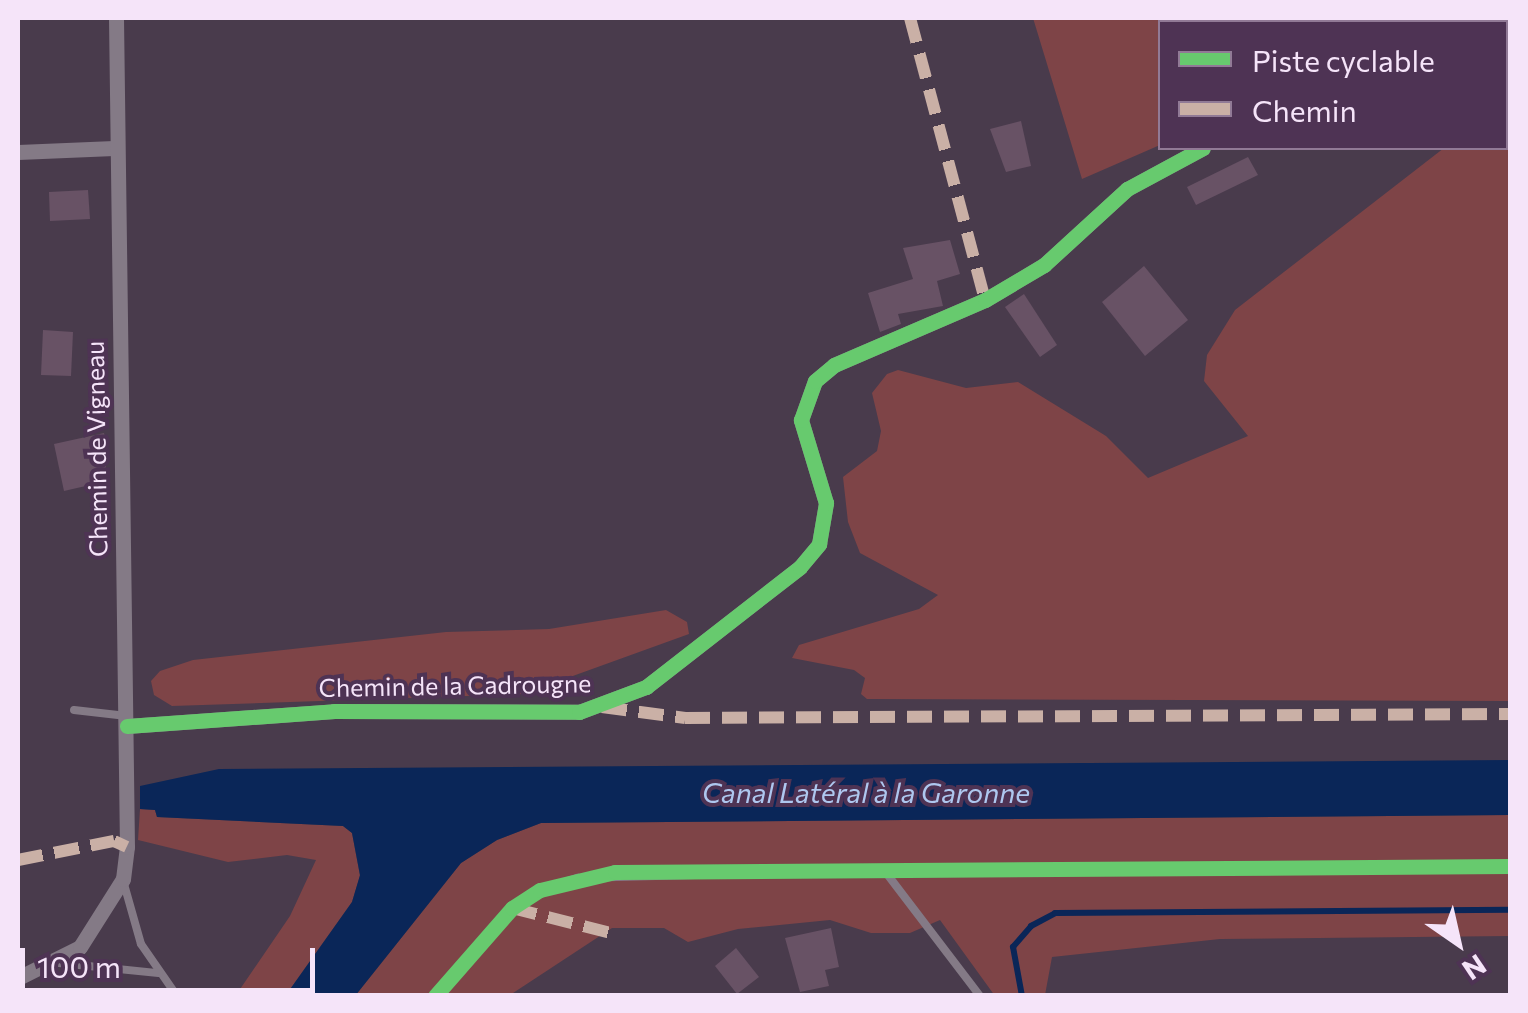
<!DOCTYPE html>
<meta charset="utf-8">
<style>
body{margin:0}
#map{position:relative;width:1528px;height:1013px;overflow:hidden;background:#493b4c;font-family:Commissioner,sans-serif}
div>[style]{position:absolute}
.green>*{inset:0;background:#7e4447}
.water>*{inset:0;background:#0a2658}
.stream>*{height:6px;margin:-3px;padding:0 3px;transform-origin:3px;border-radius:3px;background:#0a2658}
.building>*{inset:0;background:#685265}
.lane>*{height:8px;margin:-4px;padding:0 4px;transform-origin:4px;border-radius:4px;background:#847a86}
.street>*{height:15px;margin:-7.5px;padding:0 7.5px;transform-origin:7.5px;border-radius:7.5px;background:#847a86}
.quiet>*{height:12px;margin-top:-6px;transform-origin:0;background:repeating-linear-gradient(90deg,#cab0a6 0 25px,transparent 0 37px)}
.cycleway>*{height:15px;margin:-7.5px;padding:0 7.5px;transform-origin:7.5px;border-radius:7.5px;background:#67ca6e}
span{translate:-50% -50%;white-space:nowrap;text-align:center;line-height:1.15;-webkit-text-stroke:8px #4e3354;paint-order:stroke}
.street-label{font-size:25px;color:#f5e4f9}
.water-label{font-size:28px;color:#aec7ef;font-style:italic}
.frame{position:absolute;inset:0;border:20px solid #f5e4f9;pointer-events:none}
.legend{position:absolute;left:1158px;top:20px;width:350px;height:130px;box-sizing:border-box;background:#4e3354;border:2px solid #917a96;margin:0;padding:12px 18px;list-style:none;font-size:30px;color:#f5e4f9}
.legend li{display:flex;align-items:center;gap:20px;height:50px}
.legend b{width:50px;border:2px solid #917a96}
.north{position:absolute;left:1408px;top:893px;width:100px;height:100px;-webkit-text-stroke:8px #4e3354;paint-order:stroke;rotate:146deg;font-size:28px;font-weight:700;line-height:40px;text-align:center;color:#f5e4f9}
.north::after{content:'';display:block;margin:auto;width:35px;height:45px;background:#f5e4f9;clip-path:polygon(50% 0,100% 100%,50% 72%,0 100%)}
.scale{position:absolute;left:20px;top:948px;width:295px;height:45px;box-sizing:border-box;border:5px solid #f5e4f9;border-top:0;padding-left:12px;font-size:30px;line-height:35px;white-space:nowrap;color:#f5e4f9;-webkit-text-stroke:8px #4e3354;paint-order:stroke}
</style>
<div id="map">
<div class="green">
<i style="clip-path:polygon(1033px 18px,1357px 18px,1160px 22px,1160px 145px,1082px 179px)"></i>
<i style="clip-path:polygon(1510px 106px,1510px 701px,867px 699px,861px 694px,865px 678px,854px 670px,792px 658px,799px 645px,919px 609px,938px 595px,860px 553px,848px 522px,843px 477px,877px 451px,881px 431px,872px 393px,887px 374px,898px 370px,966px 388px,1018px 382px,1106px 436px,1148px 478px,1248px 436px,1204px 381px,1207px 355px,1235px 310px,1444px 148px,1506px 148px)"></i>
<i style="clip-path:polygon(666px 610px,687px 622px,689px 634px,523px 694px,172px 706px,154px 695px,151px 681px,160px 671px,193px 660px,446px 632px,549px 629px)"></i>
<i style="clip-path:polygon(140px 809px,155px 810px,157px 817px,343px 826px,352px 833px,360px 876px,352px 902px,286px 995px,236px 995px,290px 916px,316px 860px,287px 855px,228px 862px,138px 840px)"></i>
<i style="clip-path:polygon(1510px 815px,1510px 936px,1220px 939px,1052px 957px,1045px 995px,995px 996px,940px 920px,910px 933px,871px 933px,830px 920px,738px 929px,688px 942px,664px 928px,612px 928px,510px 995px,355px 996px,461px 863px,497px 840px,541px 823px)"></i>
</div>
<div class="water">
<i style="clip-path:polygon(1510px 760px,1510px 815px,541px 823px,497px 840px,461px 863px,355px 996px,286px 995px,352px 902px,360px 875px,352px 833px,343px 826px,157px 817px,155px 810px,140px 809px,140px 786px,219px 769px)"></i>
</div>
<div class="stream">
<i style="left:1022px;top:996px;width:50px;rotate:-100.4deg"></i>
<i style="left:1013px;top:947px;width:28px;rotate:-49deg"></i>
<i style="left:1031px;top:926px;width:27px;rotate:-28deg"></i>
<i style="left:1055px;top:913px;width:455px;rotate:-0.4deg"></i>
</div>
<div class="building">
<i style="clip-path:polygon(1021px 121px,1031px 166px,1006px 172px,990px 129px)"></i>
<i style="clip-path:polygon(1248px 157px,1258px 175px,1196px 205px,1187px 187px)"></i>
<i style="clip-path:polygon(88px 190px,90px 219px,50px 221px,49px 192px)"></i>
<i style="clip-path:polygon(950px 240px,960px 274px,937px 281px,943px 306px,898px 314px,901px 324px,880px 332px,868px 293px,913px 279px,903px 248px)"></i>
<i style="clip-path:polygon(1144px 266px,1188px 320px,1145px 356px,1102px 302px)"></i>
<i style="clip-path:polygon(1024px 294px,1057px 345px,1040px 357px,1005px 307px)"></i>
<i style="clip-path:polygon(43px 330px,73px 332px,71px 376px,41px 375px)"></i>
<i style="clip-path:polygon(104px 433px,108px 455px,103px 482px,64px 491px,54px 444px)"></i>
<i style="clip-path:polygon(831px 928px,839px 967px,825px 970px,829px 986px,800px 992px,785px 938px)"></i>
<i style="clip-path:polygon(736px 948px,759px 977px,737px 994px,715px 966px)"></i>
</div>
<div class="lane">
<i style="left:74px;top:710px;width:53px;rotate:6.5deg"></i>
<i style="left:124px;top:884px;width:62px;rotate:74.2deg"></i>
<i style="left:141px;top:944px;width:63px;rotate:55.3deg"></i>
<i style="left:59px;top:963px;width:100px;rotate:5.8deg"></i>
<i style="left:435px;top:996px;width:117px;rotate:-48.8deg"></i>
<i style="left:512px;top:908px;width:33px;rotate:-33deg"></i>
<i style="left:540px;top:890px;width:40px;rotate:-18deg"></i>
<i style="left:578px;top:878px;width:306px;rotate:-1.5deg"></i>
<i style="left:884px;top:870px;width:158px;rotate:52.7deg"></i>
</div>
<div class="street">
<i style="left:1372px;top:18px;width:4px;rotate:90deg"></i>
<i style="left:1506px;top:87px;width:5px;rotate:-37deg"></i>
<i style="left:18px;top:152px;width:96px;rotate:-2.4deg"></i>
<i style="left:127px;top:726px;width:208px;rotate:-4.1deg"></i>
<i style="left:334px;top:711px;width:245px;rotate:0.2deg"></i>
<i style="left:579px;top:712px;width:72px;rotate:-20.5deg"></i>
<i style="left:646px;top:687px;width:195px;rotate:-37.9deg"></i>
<i style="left:800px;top:567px;width:30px;rotate:-50deg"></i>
<i style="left:819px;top:544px;width:42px;rotate:-80.3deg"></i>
<i style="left:826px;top:503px;width:87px;rotate:-106.8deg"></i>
<i style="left:801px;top:420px;width:41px;rotate:-70.3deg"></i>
<i style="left:815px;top:381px;width:25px;rotate:-40deg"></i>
<i style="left:834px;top:365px;width:164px;rotate:-23.3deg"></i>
<i style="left:985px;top:300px;width:69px;rotate:-30.7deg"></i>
<i style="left:1044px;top:265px;width:113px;rotate:-42.5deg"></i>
<i style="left:1127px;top:189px;width:86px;rotate:-28.3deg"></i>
<i style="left:18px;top:978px;width:69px;rotate:-26.6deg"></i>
<i style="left:80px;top:947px;width:80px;rotate:-57.7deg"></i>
<i style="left:123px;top:879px;width:32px;rotate:-83deg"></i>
<i style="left:127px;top:847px;width:829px;rotate:-90.76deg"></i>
</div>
<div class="quiet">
<i style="left:910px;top:18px;width:292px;rotate:75.1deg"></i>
<i style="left:602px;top:707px;width:84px;rotate:7.5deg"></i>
<i style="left:685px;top:718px;width:825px;rotate:-0.28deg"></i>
<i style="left:18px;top:860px;width:98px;rotate:-11.2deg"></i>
<i style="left:114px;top:841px;width:14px;rotate:25deg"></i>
<i style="left:512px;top:908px;width:106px;rotate:14.2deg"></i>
</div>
<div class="cycleway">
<i style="left:127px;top:726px;width:208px;rotate:-4.1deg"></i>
<i style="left:334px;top:711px;width:245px;rotate:0.2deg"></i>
<i style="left:579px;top:712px;width:72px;rotate:-20.5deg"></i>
<i style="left:646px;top:687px;width:195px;rotate:-37.9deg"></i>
<i style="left:800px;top:567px;width:30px;rotate:-50deg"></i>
<i style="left:819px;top:544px;width:42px;rotate:-80.3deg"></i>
<i style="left:826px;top:503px;width:87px;rotate:-106.8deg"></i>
<i style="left:801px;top:420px;width:41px;rotate:-70.3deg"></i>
<i style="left:815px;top:381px;width:25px;rotate:-40deg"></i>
<i style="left:834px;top:365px;width:164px;rotate:-23.3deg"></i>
<i style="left:985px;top:300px;width:69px;rotate:-30.7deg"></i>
<i style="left:1044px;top:265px;width:113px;rotate:-42.5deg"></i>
<i style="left:1127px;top:189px;width:86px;rotate:-28.3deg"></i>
<i style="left:435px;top:996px;width:117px;rotate:-48.8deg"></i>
<i style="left:512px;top:908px;width:33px;rotate:-33deg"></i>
<i style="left:540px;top:890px;width:77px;rotate:-13.5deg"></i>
<i style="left:615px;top:872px;width:895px;rotate:-0.38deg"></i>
</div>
<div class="street-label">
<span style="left:96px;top:449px;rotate:-91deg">Chemin de Vigneau</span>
<span style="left:455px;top:685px;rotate:-1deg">Chemin de la Cadrougne</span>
</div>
<div class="water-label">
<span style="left:866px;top:792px">Canal Latéral à la Garonne</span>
</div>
<div class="frame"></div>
<ul class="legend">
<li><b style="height:12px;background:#67ca6e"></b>Piste cyclable</li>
<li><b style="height:12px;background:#cab0a6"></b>Chemin</li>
</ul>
<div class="north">N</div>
<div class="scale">100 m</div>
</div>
